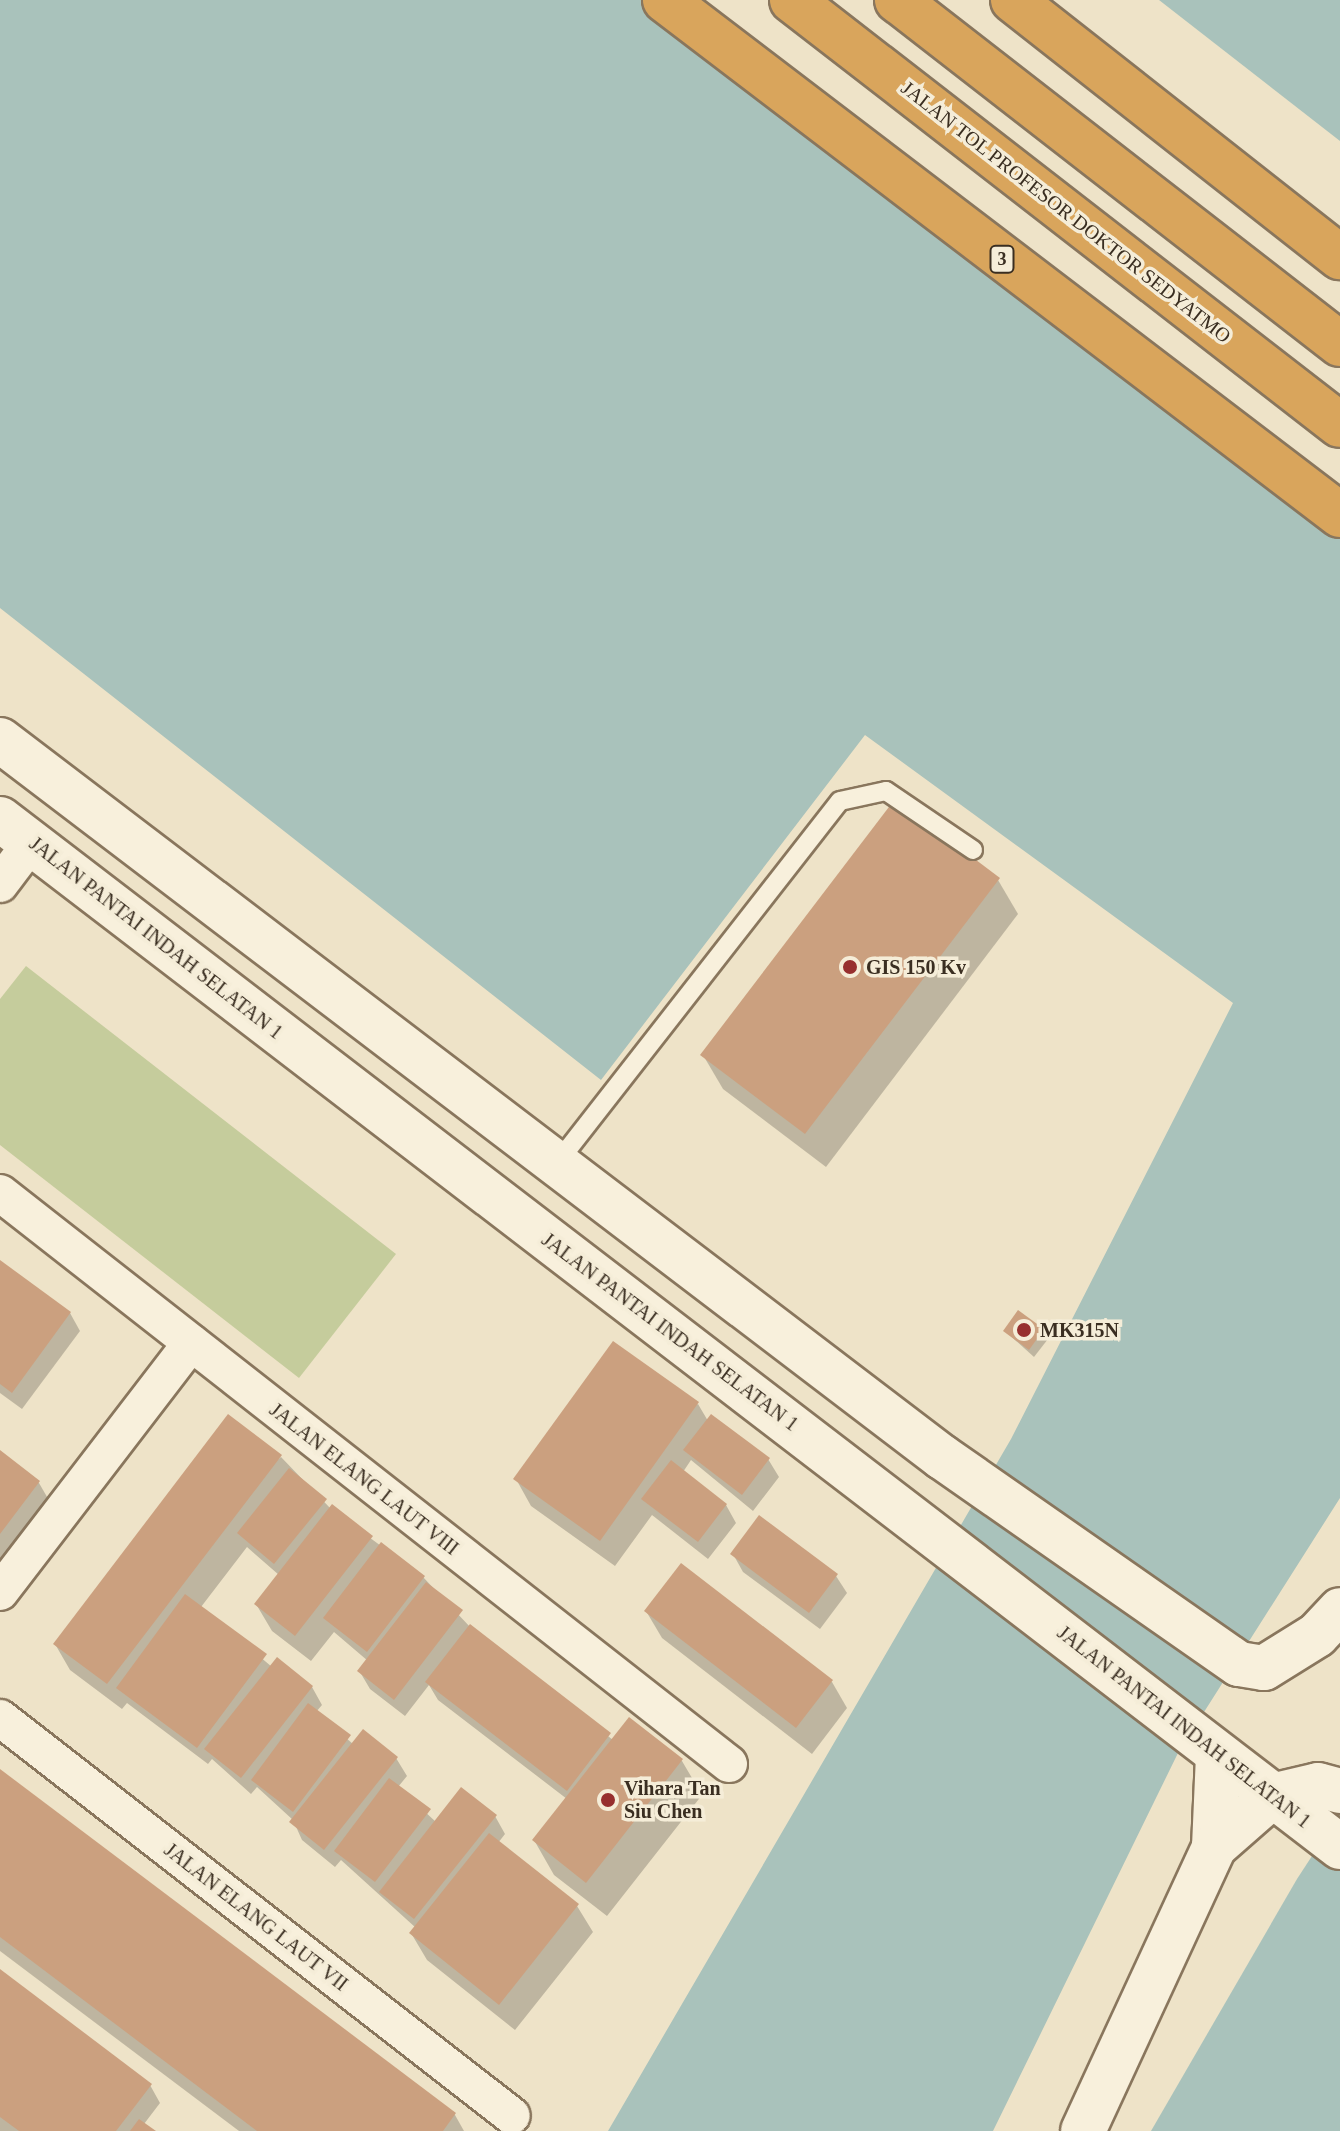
<!DOCTYPE html>
<style>
body{margin:0}
#map{position:relative;width:1340px;height:2131px;overflow:hidden;background:#eee3c8;font-family:Georgia,serif}
div>[style]{position:absolute}
.green>*{inset:0;background:#c5cc9c}
.water>*{inset:0;background:#a9c2bb}
.shadow>*{inset:0;background:#0003}
.building>*{inset:0;background:#cba07f}
.roads{filter:drop-shadow(2px 0 #89765d) drop-shadow(-2px 0 #89765d) drop-shadow(0 2px #89765d) drop-shadow(0 -2px #89765d)}
.service>*{height:18px;margin:-9px;padding:0 9px;transform-origin:9px;border-radius:9px;background:#f8f0dc}
.minor>*{height:36px;margin:-18px;padding:0 18px;transform-origin:18px;border-radius:18px;background:#f8f0dc}
.tertiary>*{height:44px;margin:-22px;padding:0 22px;transform-origin:22px;border-radius:22px;background:#f8f0dc}
.secondary>*{height:44px;margin:-22px;padding:0 22px;transform-origin:22px;border-radius:22px;background:#f8f0dc}
.motorway>*{height:44px;margin:-22px;padding:0 22px;transform-origin:22px;border-radius:22px;background:#d9a55c}
.dots>*{width:22px;height:22px;translate:-50% -50%;box-sizing:border-box;border:4px solid #f5edd8;border-radius:50%}
span{translate:-50% -50%;white-space:nowrap;text-align:center;line-height:1.15;-webkit-text-stroke:7px #f5edd8;paint-order:stroke}
.shield-label span{padding:2px 6px;background:#f5edd8;border:2px solid;border-radius:6px;-webkit-text-stroke-width:0}
.shield-label{font-size:18px;color:#3a2e21;font-weight:700}
.street-label{font-size:20px;color:#3a2e21}
.poi-label{font-size:20px;color:#3a2e21;font-weight:700}
.left{translate:0 -50%;text-align:left}
</style>
<div id="map">
<div class="green">
<i style="clip-path:polygon(26px 966px,396px 1254px,299px 1378px,0 1145px,0 999px)"></i>
</div>
<div class="water">
<i style="clip-path:polygon(0 0,650px 0,1340px 531px,1340px 1498px,1178px 1753px,993px 2131px,608px 2131px,1011px 1439px,1233px 1003px,865px 735px,601px 1080px,0 608px)"></i>
<i style="clip-path:polygon(1159px 0,1340px 0,1340px 141px)"></i>
<i style="clip-path:polygon(1340px 1813px,1340px 2131px,1151px 2131px,1297px 1879px)"></i>
</div>
<div class="shadow">
<i style="clip-path:polygon(998px 880px,1018px 914px,826px 1167px,723px 1089px,703px 1055px)"></i>
<i style="clip-path:polygon(0 1262px,70px 1313px,80px 1331px,22px 1409px,0 1393px)"></i>
<i style="clip-path:polygon(1019px 1313px,1048px 1339px,1034px 1357px,1005px 1331px)"></i>
<i style="clip-path:polygon(698px 1404px,708px 1421px,768px 1459px,779px 1477px,753px 1511px,691px 1460px,683px 1472px,726px 1505px,736px 1523px,708px 1559px,652px 1515px,615px 1566px,531px 1506px,516px 1479px)"></i>
<i style="clip-path:polygon(0 1453px,39px 1483px,54px 1509px,0 1579px)"></i>
<i style="clip-path:polygon(281px 1457px,331px 1509px,423px 1577px,471px 1628px,613px 1740px,629px 1720px,682px 1761px,702px 1795px,607px 1916px,554px 1875px,534px 1840px,567px 1799px,438px 1700px,429px 1685px,405px 1716px,370px 1689px,360px 1672px,368px 1661px,334px 1632px,311px 1661px,272px 1631px,256px 1604px,279px 1575px,247px 1547px,201px 1607px,272px 1667px,312px 1687px,322px 1705px,316px 1712px,353px 1744px,396px 1758px,407px 1776px,398px 1787px,436px 1822px,495px 1816px,505px 1834px,498px 1843px,577px 1906px,593px 1932px,515px 2030px,427px 1960px,411px 1933px,416px 1928px,341px 1860px,335px 1867px,302px 1840px,293px 1820px,257px 1787px,251px 1794px,212px 1759px,208px 1764px,127px 1703px,122px 1709px,70px 1670px,55px 1644px)"></i>
<i style="clip-path:polygon(733px 1554px,836px 1576px,847px 1593px,820px 1629px,743px 1572px)"></i>
<i style="clip-path:polygon(646px 1611px,832px 1682px,847px 1708px,812px 1754px,662px 1638px)"></i>
<i style="clip-path:polygon(0 1771px,455px 2115px,464px 2131px,239px 2131px,0 1951px)"></i>
<i style="clip-path:polygon(0 1972px,150px 2085px,160px 2103px,144px 2124px,153px 2131px,0 2131px)"></i>
</div>
<div class="building">
<i style="clip-path:polygon(895px 799px,1000px 878px,805px 1134px,700px 1055px)"></i>
<i style="clip-path:polygon(0 1260px,71px 1312px,12px 1393px,0 1384px)"></i>
<i style="clip-path:polygon(1018px 1310px,1044px 1329px,1029px 1350px,1003px 1331px)"></i>
<i style="clip-path:polygon(613px 1341px,699px 1402px,600px 1541px,513px 1479px)"></i>
<i style="clip-path:polygon(228px 1414px,282px 1455px,107px 1684px,53px 1644px)"></i>
<i style="clip-path:polygon(711px 1414px,770px 1458px,742px 1495px,683px 1450px)"></i>
<i style="clip-path:polygon(0 1450px,40px 1481px,0 1534px)"></i>
<i style="clip-path:polygon(671px 1460px,727px 1504px,698px 1542px,641px 1499px)"></i>
<i style="clip-path:polygon(289px 1468px,327px 1499px,274px 1564px,237px 1533px)"></i>
<i style="clip-path:polygon(332px 1504px,373px 1536px,295px 1636px,254px 1604px)"></i>
<i style="clip-path:polygon(759px 1515px,838px 1574px,809px 1613px,730px 1554px)"></i>
<i style="clip-path:polygon(381px 1542px,425px 1576px,367px 1652px,323px 1618px)"></i>
<i style="clip-path:polygon(681px 1563px,833px 1680px,796px 1728px,644px 1611px)"></i>
<i style="clip-path:polygon(426px 1582px,463px 1610px,394px 1700px,357px 1671px)"></i>
<i style="clip-path:polygon(185px 1594px,267px 1654px,197px 1748px,116px 1688px)"></i>
<i style="clip-path:polygon(470px 1624px,611px 1733px,567px 1791px,425px 1682px)"></i>
<i style="clip-path:polygon(277px 1657px,313px 1686px,241px 1778px,204px 1749px)"></i>
<i style="clip-path:polygon(308px 1703px,351px 1735px,293px 1812px,251px 1780px)"></i>
<i style="clip-path:polygon(629px 1717px,683px 1759px,586px 1883px,532px 1840px)"></i>
<i style="clip-path:polygon(363px 1729px,398px 1757px,324px 1850px,289px 1822px)"></i>
<i style="clip-path:polygon(0 1769px,456px 2113px,443px 2131px,257px 2131px,0 1937px)"></i>
<i style="clip-path:polygon(389px 1778px,431px 1809px,375px 1882px,334px 1851px)"></i>
<i style="clip-path:polygon(461px 1787px,497px 1815px,414px 1919px,379px 1892px)"></i>
<i style="clip-path:polygon(489px 1833px,579px 1904px,499px 2005px,409px 1933px)"></i>
<i style="clip-path:polygon(0 1969px,152px 2084px,116px 2131px,19px 2131px,0 2117px)"></i>
<i style="clip-path:polygon(139px 2119px,156px 2131px,130px 2131px)"></i>
</div>
<div class="roads">
<div class="service">
<i style="left:557px;top:1163px;width:459px;rotate:-52deg"></i>
<i style="left:840px;top:801px;width:47px;rotate:-12.3deg"></i>
<i style="left:886px;top:791px;width:105px;rotate:34.1deg"></i>
</div>
<div class="minor">
<i style="left:0;top:884px;width:51px;rotate:-52.9deg"></i>
<i style="left:0;top:1193px;width:926px;rotate:38.07deg"></i>
<i style="left:0;top:1592px;width:314px;rotate:-52.5deg"></i>
<i style="left:0;top:1718px;width:648px;rotate:37.86deg"></i>
</div>
<div class="tertiary">
<i style="left:0;top:740px;width:1184px;rotate:37.28deg"></i>
<i style="left:942px;top:1457px;width:362px;rotate:34.9deg"></i>
<i style="left:1239px;top:1664px;width:25px;rotate:9deg"></i>
<i style="left:1264px;top:1668px;width:62px;rotate:-31.9deg"></i>
<i style="left:0;top:819px;width:1689px;rotate:37.49deg"></i>
</div>
<div class="secondary">
<i style="left:1317px;top:1635px;width:34px;rotate:-47deg"></i>
<i style="left:1214px;top:1847px;width:93px;rotate:-87.5deg"></i>
<i style="left:1083px;top:2131px;width:313px;rotate:-65.2deg"></i>
<i style="left:1214px;top:1847px;width:77px;rotate:-41.3deg"></i>
<i style="left:1272px;top:1796px;width:47px;rotate:-13.4deg"></i>
<i style="left:1318px;top:1785px;width:23px;rotate:15deg"></i>
</div>
<div class="motorway">
<i style="left:665px;top:0;width:849px;rotate:37.34deg"></i>
<i style="left:792px;top:0;width:693px;rotate:37.8deg"></i>
<i style="left:897px;top:0;width:561px;rotate:37.83deg"></i>
<i style="left:1013px;top:0;width:416px;rotate:38.2deg"></i>
</div>
</div>
<div class="dots">
<i style="left:850px;top:967px;background:#97302f"></i>
<i style="left:1024px;top:1330px;background:#97302f"></i>
<i style="left:608px;top:1800px;background:#97302f"></i>
</div>
<div class="shield-label">
<span style="left:1002px;top:259px">3</span>
</div>
<div class="street-label">
<span style="left:1066px;top:212px;rotate:38deg">JALAN TOL PROFESOR DOKTOR SEDYATMO</span>
<span style="left:156px;top:938px;rotate:38deg">JALAN PANTAI INDAH SELATAN 1</span>
<span style="left:670px;top:1332px;rotate:37deg">JALAN PANTAI INDAH SELATAN 1</span>
<span style="left:364px;top:1479px;rotate:38deg">JALAN ELANG LAUT VIII</span>
<span style="left:1184px;top:1727px;rotate:38deg">JALAN PANTAI INDAH SELATAN 1</span>
<span style="left:256px;top:1917px;rotate:38deg">JALAN ELANG LAUT VII</span>
</div>
<div class="poi-label">
<span class="left" style="left:866px;top:967px">GIS 150 Kv</span>
<span class="left" style="left:1040px;top:1330px">MK315N</span>
<span class="left" style="left:624px;top:1800px">Vihara Tan<br>Siu Chen</span>
</div>
</div>
